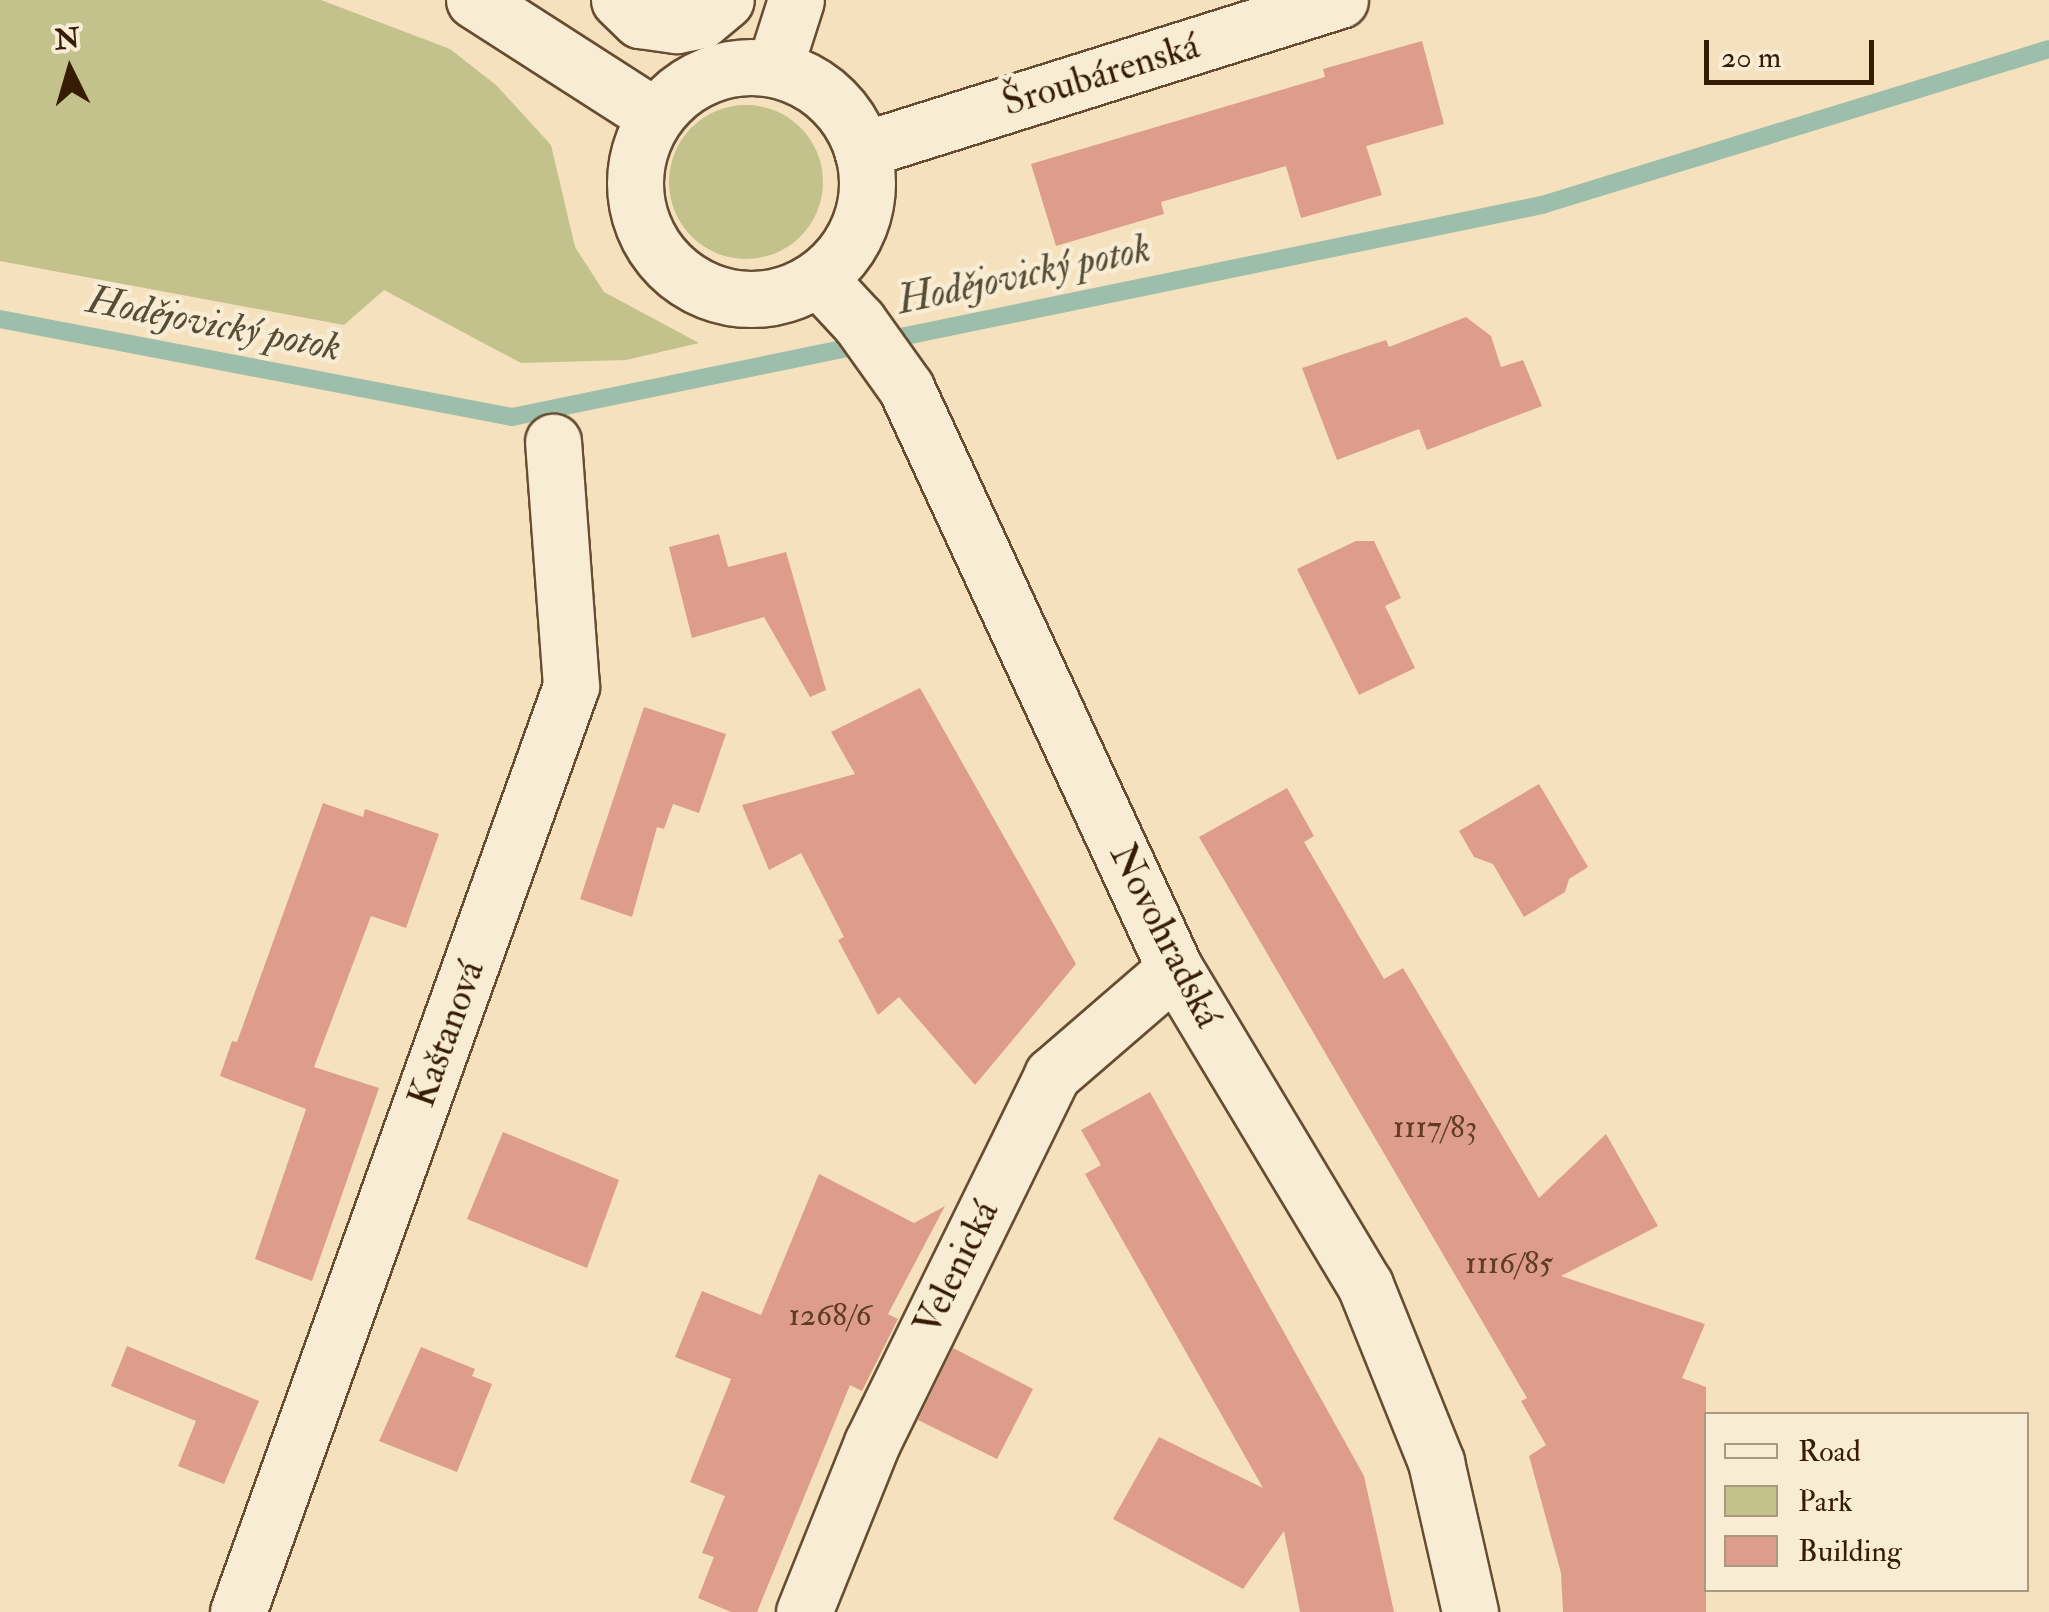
<!DOCTYPE html>
<meta charset="utf-8">
<style>
body{margin:0}
#map{position:relative;width:2049px;height:1612px;overflow:hidden;background:#f5e1be;font-family:"IM FELL Double Pica",serif}
div>[style]{position:absolute}
.green>*{inset:0;background:#c3c18c}
.round{border-radius:50%}
.stream>*{height:18px;margin:-9px;padding:0 9px;transform-origin:9px;border-radius:9px;background:#9dbeab}
.building>*{inset:0;background:#dd9d8a}
.roads{filter:drop-shadow(2px 0 #664d31) drop-shadow(-2px 0 #664d31) drop-shadow(0 2px #664d31) drop-shadow(0 -2px #664d31)}
.minor>*{height:55px;margin:-27.5px;padding:0 27.5px;transform-origin:27.5px;border-radius:27.5px;background:#f8ecd5}
.secondary>*{height:55px;margin:-27.5px;padding:0 27.5px;transform-origin:27.5px;border-radius:27.5px;background:#f8ecd5}
.secondary>.ring{margin:-27.5px;padding:0;box-sizing:content-box;background:none;border:55px solid #f8ecd5;border-radius:50%}
span{translate:-50% -50%;white-space:nowrap;text-align:center;line-height:1.15;-webkit-text-stroke:9px #f8ecd5;paint-order:stroke}
.number-label{font-size:32px;color:#603c24}
.number-label span{-webkit-text-stroke-width:0}
.street-label{font-size:38px;color:#361c02}
.water-label{font-size:40px;color:#554d35;font-style:italic}
.legend{position:absolute;left:1704px;top:1412px;width:325px;height:180px;box-sizing:border-box;background:#f8ecd5;border:2px solid #aa9981;margin:0;padding:12px 18px;list-style:none;font-size:30px;color:#361c02}
.legend li{display:flex;align-items:center;gap:20px;height:50px}
.legend b{width:50px;border:2px solid #aa9981}
.north{position:absolute;left:20px;top:20px;width:100px;height:100px;-webkit-text-stroke:8px #f8ecd5;paint-order:stroke;rotate:355deg;font-size:28px;font-weight:700;line-height:40px;text-align:center;color:#361c02}
.north::after{content:'';display:block;margin:auto;width:35px;height:45px;background:#361c02;clip-path:polygon(50% 0,100% 100%,50% 72%,0 100%)}
.scale{position:absolute;left:1704px;top:40px;width:170px;height:45px;box-sizing:border-box;border:5px solid #361c02;border-top:0;padding-left:12px;font-size:30px;line-height:35px;white-space:nowrap;color:#361c02;-webkit-text-stroke:8px #f8ecd5;paint-order:stroke}
</style>
<div id="map">
<div class="green">
<i style="clip-path:polygon(0 0,321px 0,450px 49px,496px 85px,551px 145px,575px 247px,604px 292px,699px 343px,626px 360px,521px 363px,384px 290px,344px 325px,0 261px)"></i>
<i class="round" style="left:669px;top:105px;width:154px;height:154px"></i>
</div>
<div class="stream">
<i style="left:0;top:319px;width:521px;rotate:10.84deg"></i>
<i style="left:512px;top:417px;width:1052px;rotate:-11.63deg"></i>
<i style="left:1542px;top:205px;width:530px;rotate:-17.1deg"></i>
</div>
<div class="building">
<i style="clip-path:polygon(1422px 41px,1444px 124px,1366px 146px,1382px 195px,1301px 218px,1286px 166px,1161px 202px,1164px 214px,1056px 246px,1031px 164px,1325px 77px,1323px 69px)"></i>
<i style="clip-path:polygon(1466px 317px,1491px 336px,1501px 367px,1523px 360px,1542px 406px,1427px 450px,1419px 429px,1337px 460px,1302px 368px,1386px 340px,1389px 347px)"></i>
<i style="clip-path:polygon(719px 534px,728px 567px,786px 552px,826px 690px,810px 697px,764px 617px,692px 638px,669px 547px)"></i>
<i style="clip-path:polygon(1356px 541px,1374px 541px,1401px 598px,1385px 606px,1415px 668px,1359px 695px,1297px 569px)"></i>
<i style="clip-path:polygon(920px 688px,1076px 964px,975px 1085px,899px 997px,878px 1015px,838px 940px,844px 937px,801px 853px,769px 870px,742px 805px,855px 774px,831px 732px)"></i>
<i style="clip-path:polygon(644px 707px,726px 734px,699px 813px,673px 804px,664px 829px,657px 827px,632px 917px,580px 899px)"></i>
<i style="clip-path:polygon(1539px 784px,1588px 867px,1569px 879px,1565px 892px,1524px 917px,1493px 864px,1474px 857px,1459px 831px)"></i>
<i style="clip-path:polygon(1287px 788px,1314px 836px,1304px 842px,1384px 979px,1403px 968px,1539px 1198px,1606px 1134px,1658px 1226px,1561px 1276px,1705px 1324px,1682px 1378px,1706px 1387px,1706px 1612px,1563px 1612px,1561px 1573px,1529px 1456px,1546px 1445px,1521px 1401px,1527px 1398px,1199px 837px)"></i>
<i style="clip-path:polygon(323px 803px,363px 817px,365px 809px,439px 834px,406px 928px,371px 916px,314px 1067px,379px 1088px,312px 1281px,255px 1259px,306px 1109px,220px 1076px,232px 1041px,237px 1042px)"></i>
<i style="clip-path:polygon(1150px 1092px,1364px 1476px,1394px 1612px,1300px 1612px,1284px 1531px,1243px 1589px,1113px 1519px,1159px 1437px,1263px 1488px,1085px 1174px,1101px 1165px,1081px 1130px)"></i>
<i style="clip-path:polygon(503px 1132px,619px 1180px,587px 1268px,467px 1219px)"></i>
<i style="clip-path:polygon(819px 1174px,914px 1223px,945px 1206px,888px 1314px,898px 1319px,862px 1391px,850px 1385px,757px 1612px,731px 1612px,698px 1598px,714px 1557px,702px 1553px,725px 1496px,690px 1482px,731px 1379px,675px 1357px,702px 1291px,761px 1315px)"></i>
<i style="clip-path:polygon(127px 1346px,259px 1401px,224px 1484px,178px 1466px,196px 1421px,111px 1386px)"></i>
<i style="clip-path:polygon(421px 1347px,475px 1369px,472px 1376px,492px 1384px,457px 1472px,379px 1441px)"></i>
<i style="clip-path:polygon(953px 1348px,1033px 1389px,997px 1459px,918px 1420px)"></i>
</div>
<div class="roads">
<div class="minor">
<i style="left:474px;top:0;width:215px;rotate:32.7deg"></i>
<i style="left:619px;top:0;width:29px;rotate:44deg"></i>
<i style="left:640px;top:20px;width:37px;rotate:8deg"></i>
<i style="left:677px;top:25px;width:25px;rotate:-11deg"></i>
<i style="left:702px;top:20px;width:31px;rotate:-40deg"></i>
<i style="left:862px;top:150px;width:501px;rotate:-17.42deg"></i>
<i style="left:238px;top:1612px;width:984px;rotate:-70.22deg"></i>
<i style="left:571px;top:686px;width:245px;rotate:-94.2deg"></i>
<i style="left:804px;top:1612px;width:182px;rotate:-68.1deg"></i>
<i style="left:872px;top:1443px;width:410px;rotate:-63.9deg"></i>
<i style="left:1052px;top:1075px;width:162px;rotate:-40.8deg"></i>
</div>
<div class="secondary">
<i class="ring" style="left:635px;top:67px;width:177px;height:177px"></i>
<i style="left:774px;top:69px;width:72px;rotate:-72.3deg"></i>
<i style="left:819px;top:279px;width:59px;rotate:47.1deg"></i>
<i style="left:859px;top:322px;width:81px;rotate:54.5deg"></i>
<i style="left:906px;top:388px;width:640px;rotate:65.16deg"></i>
<i style="left:1175px;top:969px;width:369px;rotate:59deg"></i>
<i style="left:1365px;top:1285px;width:191px;rotate:68.1deg"></i>
<i style="left:1436px;top:1462px;width:154px;rotate:77.2deg"></i>
</div>
</div>
<div class="number-label">
<span style="left:1435px;top:1127px">1117/83</span>
<span style="left:1509px;top:1263px">1116/85</span>
<span style="left:830px;top:1315px">1268/6</span>
</div>
<div class="street-label">
<span style="left:1101px;top:75px;rotate:-17deg">Šroubárenská</span>
<span style="left:1165px;top:936px;rotate:63deg">Novohradská</span>
<span style="left:447px;top:1034px;rotate:-70deg">Kaštanová</span>
<span style="left:957px;top:1268px;rotate:-64deg">Velenická</span>
</div>
<div class="water-label">
<span style="left:1024px;top:275px;rotate:-12deg">Hodějovický potok</span>
<span style="left:214px;top:324px;rotate:11deg">Hodějovický potok</span>
</div>
<ul class="legend">
<li><b style="height:12px;background:#f8ecd5"></b>Road</li>
<li><b style="height:28px;background:#c3c18c"></b>Park</li>
<li><b style="height:28px;background:#dd9d8a"></b>Building</li>
</ul>
<div class="north">N</div>
<div class="scale">20 m</div>
</div>
